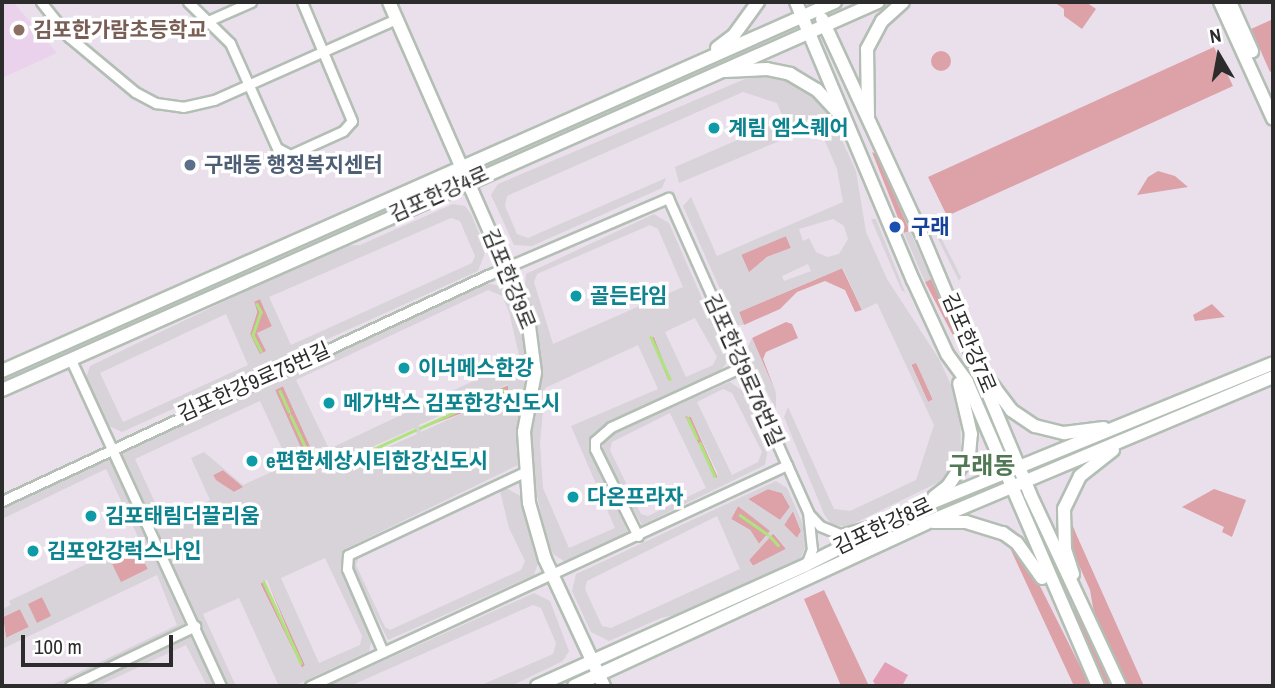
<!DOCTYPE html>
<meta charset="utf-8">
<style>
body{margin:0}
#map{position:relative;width:1275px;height:688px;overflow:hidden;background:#eae0ec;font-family:"Archivo Narrow","Noto Sans KR",sans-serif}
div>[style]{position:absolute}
.education>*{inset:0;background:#ead1ec}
.green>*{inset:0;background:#dda2a8}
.round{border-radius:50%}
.pitch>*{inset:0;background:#e39fb5}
.plaza>*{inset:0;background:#d8d2d9}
.stream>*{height:2.5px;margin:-1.25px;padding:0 1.25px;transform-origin:1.25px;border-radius:1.25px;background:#afe37e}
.roads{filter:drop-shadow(2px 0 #b3beb4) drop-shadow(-2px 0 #b3beb4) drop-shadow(0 2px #b3beb4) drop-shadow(0 -2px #b3beb4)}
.street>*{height:9px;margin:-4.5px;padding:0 4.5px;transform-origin:4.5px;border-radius:4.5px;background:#fff}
.secondary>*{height:12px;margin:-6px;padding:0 6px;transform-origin:6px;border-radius:6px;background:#fff}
.dots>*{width:19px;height:19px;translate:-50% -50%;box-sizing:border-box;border:4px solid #fff;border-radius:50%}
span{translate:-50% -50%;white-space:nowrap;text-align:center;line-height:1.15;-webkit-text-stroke:7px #fff;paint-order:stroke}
.education-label{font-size:21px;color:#785e54;font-weight:700}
.left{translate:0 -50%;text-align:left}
.culture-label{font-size:21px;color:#0d838f;font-weight:700}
.service-label{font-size:21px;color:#4e5e75;font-weight:700}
.street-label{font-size:21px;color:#2c2c2c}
.transit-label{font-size:21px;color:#164399;font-weight:700}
.quarter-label{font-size:24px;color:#507853;font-weight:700}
.frame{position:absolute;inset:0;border:4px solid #2c2c2c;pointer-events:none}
.north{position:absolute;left:1184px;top:21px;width:70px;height:70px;-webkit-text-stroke:5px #fff;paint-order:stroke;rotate:350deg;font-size:19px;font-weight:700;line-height:28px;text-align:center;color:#2c2c2c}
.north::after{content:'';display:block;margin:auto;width:24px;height:32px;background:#2c2c2c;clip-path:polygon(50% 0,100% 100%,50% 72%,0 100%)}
.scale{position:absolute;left:21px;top:635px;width:152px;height:32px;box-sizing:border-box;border:4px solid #2c2c2c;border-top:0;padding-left:9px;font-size:21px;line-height:24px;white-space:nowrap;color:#2c2c2c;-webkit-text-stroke:5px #fff;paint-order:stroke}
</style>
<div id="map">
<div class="education">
<i style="clip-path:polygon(2px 2px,13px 2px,57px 53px,2px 78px)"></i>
</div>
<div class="green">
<i style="clip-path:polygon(1054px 2px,1086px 2px,1096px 9px,1082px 29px,1064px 16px,1064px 9px)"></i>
<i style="clip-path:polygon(1273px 19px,1273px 70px,1270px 72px,1251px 29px)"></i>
<i style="clip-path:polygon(1214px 47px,1233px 86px,947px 216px,928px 177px)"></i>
<i class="round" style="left:931px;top:51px;width:20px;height:20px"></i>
<i style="clip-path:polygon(872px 152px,876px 154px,910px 231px,904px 233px)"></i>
<i style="clip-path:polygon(1158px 171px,1175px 176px,1188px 187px,1137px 195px,1148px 177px)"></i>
<i style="clip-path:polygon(786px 236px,791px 248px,767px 257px,749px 273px,741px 254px)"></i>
<i style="clip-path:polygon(842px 268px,862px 310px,855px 312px,845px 290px,825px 281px,797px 292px,780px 309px,744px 325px,739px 312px)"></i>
<i style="clip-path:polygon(931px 279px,959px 342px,959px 347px,925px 282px)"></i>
<i style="clip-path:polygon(260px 299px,272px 326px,266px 352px,259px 355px,250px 334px,257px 312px,254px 301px)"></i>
<i style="clip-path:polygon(1212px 304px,1225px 317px,1195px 321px,1193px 315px)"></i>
<i style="clip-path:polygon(786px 322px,792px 324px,798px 338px,766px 352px,763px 359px,776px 393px,752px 338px)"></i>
<i style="clip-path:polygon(650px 337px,654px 337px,673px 381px,668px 380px)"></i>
<i style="clip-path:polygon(916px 362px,933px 400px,928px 402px,911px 364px)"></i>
<i style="clip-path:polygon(509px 385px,508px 393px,476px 407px,504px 389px,472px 400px)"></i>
<i style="clip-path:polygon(283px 386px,315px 457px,311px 459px,280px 391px,310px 460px,306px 461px,275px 390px)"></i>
<i style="clip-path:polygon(471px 406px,473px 409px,420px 429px)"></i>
<i style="clip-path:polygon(685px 416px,691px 417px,718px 478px,713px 478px)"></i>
<i style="clip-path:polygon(223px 470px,244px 487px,234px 492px,216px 481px,213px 475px)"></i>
<i style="clip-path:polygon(768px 489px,782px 493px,790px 507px,780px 520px,748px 499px)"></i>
<i style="clip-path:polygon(1214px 489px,1246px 500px,1232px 537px,1222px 532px,1224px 527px,1182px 507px)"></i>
<i style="clip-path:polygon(738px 506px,771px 530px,759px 544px,750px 530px,731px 519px)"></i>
<i style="clip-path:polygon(793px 511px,801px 531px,797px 538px,784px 525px)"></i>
<i style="clip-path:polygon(1070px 519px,1077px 536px,1144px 686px,1127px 686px,1094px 613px,1090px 590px,1069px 543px)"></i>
<i style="clip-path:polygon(773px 533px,786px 549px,753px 566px,749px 560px)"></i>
<i style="clip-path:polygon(1010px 548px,1030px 566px,1090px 686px,1074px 686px)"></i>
<i style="clip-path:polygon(139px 551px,148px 569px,120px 583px,112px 564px)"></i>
<i style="clip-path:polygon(267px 580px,305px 665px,302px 668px,260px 583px,263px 582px,301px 663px)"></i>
<i style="clip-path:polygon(824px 590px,869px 686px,841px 686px,804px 599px)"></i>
<i style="clip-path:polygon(42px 597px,52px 616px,36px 624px,27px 604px)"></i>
<i style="clip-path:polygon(20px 609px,29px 627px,6px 638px,3px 617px)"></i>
<i style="clip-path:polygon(1073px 609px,1078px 611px,1111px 686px,1106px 686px)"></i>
</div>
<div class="pitch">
<i style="clip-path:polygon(885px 662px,908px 675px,902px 686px,876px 686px,873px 681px)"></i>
</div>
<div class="plaza">
<i style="clip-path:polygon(evenodd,759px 73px,788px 77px,825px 103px,856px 171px,866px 232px,887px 279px,939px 359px,960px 404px,961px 452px,943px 480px,847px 527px,831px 524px,824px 514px,784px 417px,788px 407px,834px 509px,850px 511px,916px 480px,934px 425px,877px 303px,862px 310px,843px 268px,739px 312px,744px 325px,736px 325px,683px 206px,691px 197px,717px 256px,843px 202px,837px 169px,818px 125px,679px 183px,675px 167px,784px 120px,777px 103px,743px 92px,507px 196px,505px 206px,517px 234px,528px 238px,666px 178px,662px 188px,532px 246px,514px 245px,491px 195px,498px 184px,759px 73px,833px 219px,844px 226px,848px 239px,839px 254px,827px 257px,816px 252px,809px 238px,803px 241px,799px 229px,833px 219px,759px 73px,786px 236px,791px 248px,767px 257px,749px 272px,741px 255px,786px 236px,759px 73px,808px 264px,811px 271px,784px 281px,782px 276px,808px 264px,759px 73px,916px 363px,933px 399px,928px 402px,911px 365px,916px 363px)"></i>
<i style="clip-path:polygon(evenodd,453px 204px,465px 206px,471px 214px,486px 250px,478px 271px,122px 432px,109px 426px,86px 378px,90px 366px,339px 246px,360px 245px,453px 204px,451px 218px,460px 221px,475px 256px,472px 263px,291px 345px,269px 297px,451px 218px,453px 204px,260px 299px,272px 326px,257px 333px,266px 351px,260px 354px,250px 334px,257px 312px,254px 302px,260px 299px,453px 204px,226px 314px,248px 365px,123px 422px,100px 373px,226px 314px)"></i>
<i style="clip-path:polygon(evenodd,654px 214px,669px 223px,726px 353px,726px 364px,718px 374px,612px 420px,593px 434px,589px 447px,628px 533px,567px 563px,553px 554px,546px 537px,531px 467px,530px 434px,541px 352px,525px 287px,526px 274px,654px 214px,650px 225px,658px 229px,683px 287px,553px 344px,534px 282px,537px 274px,650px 225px,654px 214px,695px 318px,717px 357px,713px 365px,686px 377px,665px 332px,695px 318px,654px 214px,650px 336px,654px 337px,671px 382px,668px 380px,650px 336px,654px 214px,638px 345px,658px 389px,571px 426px,615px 528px,569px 548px,543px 488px,540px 443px,545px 388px,638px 345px)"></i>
<i style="clip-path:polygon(929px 214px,961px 277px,959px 281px,927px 217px)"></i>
<i style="clip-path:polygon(871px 219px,876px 219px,905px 292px,902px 291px)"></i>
<i style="clip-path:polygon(910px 231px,931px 279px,925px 282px,904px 233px)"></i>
<i style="clip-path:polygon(evenodd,486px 283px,509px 288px,524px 326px,530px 375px,517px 433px,518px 465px,343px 550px,341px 570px,372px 639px,369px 651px,294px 686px,273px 686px,278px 684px,239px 598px,203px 614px,236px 686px,227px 686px,122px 453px,486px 283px,488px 290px,502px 296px,509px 312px,520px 359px,329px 449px,296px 380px,488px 290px,486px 283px,508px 384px,508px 393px,476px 407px,473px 400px,508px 384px,486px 283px,283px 386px,315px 457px,307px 461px,275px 390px,283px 386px,486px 283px,260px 401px,289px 464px,243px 485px,204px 452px,191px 458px,210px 500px,164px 522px,135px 459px,260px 401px,486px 283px,469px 402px,472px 409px,421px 432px,419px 425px,469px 402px,486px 283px,415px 428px,417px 434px,374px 453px,374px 446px,415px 428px,486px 283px,370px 448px,371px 455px,342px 468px,334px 464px,370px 448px,486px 283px,223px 470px,243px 487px,234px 492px,216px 480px,213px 475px,223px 470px,486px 283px,325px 558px,362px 636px,360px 645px,319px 663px,281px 578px,325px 558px,486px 283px,267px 580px,305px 665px,302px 668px,260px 584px,267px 580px)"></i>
<i style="clip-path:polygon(752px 338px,776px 393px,776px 410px,746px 351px)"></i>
<i style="clip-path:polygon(evenodd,730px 382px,743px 391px,768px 448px,765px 465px,642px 525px,603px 453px,603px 444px,615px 432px,730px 382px,723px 389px,732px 393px,762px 452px,758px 462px,732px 475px,697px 402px,723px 389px,730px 382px,670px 413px,706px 488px,648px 516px,641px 514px,610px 450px,612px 442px,670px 413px,730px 382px,685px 416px,691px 417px,718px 474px,716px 479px,685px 416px)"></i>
<i style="clip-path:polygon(evenodd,99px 458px,111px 461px,185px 625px,60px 686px,50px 686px,177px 625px,157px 575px,2px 649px,2px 609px,11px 605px,9px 601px,139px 539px,106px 469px,2px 519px,2px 506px,99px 458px,139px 551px,148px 569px,121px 582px,112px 564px,139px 551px,99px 458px,42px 597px,51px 616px,37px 623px,28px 604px,42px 597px,99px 458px,20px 609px,29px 627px,6px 638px,3px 617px,20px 609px)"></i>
<i style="clip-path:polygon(evenodd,776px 481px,787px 488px,809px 538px,800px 559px,687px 612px,661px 618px,609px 641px,591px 632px,572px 591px,576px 574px,776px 481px,768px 489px,782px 493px,790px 507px,780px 520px,748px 499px,768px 489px,776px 481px,738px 506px,770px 531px,759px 544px,750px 530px,731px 519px,738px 506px,776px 481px,793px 511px,801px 531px,797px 538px,784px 525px,793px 511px,776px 481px,717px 516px,740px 569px,611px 628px,602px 626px,585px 589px,587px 581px,717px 516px,776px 481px,774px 533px,786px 549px,752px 566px,749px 560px,774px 533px)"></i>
<i style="clip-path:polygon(evenodd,503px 486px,522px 497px,538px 563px,534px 575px,388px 640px,352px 568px,354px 555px,503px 486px,500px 491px,509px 528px,525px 561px,521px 570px,390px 630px,385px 627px,356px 565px,360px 554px,500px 491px)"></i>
<i style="clip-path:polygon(534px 593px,550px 601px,569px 651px,563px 661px,511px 686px,479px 686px,553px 654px,556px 643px,541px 608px,533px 605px,350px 686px,328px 686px)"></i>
<i style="clip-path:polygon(190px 636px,215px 686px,207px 686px,186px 645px,98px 686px,83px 686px)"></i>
</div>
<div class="stream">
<i style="left:257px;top:304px;width:9px;rotate:63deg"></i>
<i style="left:261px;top:312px;width:24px;rotate:109deg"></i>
<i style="left:253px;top:335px;width:18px;rotate:63deg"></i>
<i style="left:651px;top:337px;width:46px;rotate:65.7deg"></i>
<i style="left:280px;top:391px;width:22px;rotate:66deg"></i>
<i style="left:474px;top:403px;width:32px;rotate:-24deg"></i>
<i style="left:291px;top:416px;width:47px;rotate:65.1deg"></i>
<i style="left:688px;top:418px;width:22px;rotate:66deg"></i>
<i style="left:420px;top:428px;width:55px;rotate:-24.7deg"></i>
<i style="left:700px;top:443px;width:36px;rotate:66deg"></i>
<i style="left:374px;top:449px;width:45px;rotate:-24.9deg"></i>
<i style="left:335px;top:466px;width:38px;rotate:-23deg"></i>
<i style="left:740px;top:515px;width:33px;rotate:35deg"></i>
<i style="left:770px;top:536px;width:12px;rotate:48deg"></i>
<i style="left:264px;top:582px;width:89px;rotate:65.4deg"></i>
</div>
<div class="roads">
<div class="street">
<i style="left:41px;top:2px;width:45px;rotate:51.3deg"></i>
<i style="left:69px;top:37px;width:86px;rotate:39.8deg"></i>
<i style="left:135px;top:92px;width:24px;rotate:28deg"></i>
<i style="left:156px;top:103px;width:27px;rotate:8deg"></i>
<i style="left:183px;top:107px;width:32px;rotate:-13deg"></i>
<i style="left:214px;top:100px;width:199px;rotate:-24deg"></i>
<i style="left:188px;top:2px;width:59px;rotate:44.3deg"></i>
<i style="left:230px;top:43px;width:115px;rotate:65.9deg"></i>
<i style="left:277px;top:148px;width:15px;rotate:28deg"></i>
<i style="left:290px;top:155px;width:58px;rotate:-24.4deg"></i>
<i style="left:343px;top:131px;width:13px;rotate:-48deg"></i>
<i style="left:352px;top:121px;width:129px;rotate:-112.8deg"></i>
<i style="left:210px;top:20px;width:45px;rotate:-23.7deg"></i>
<i style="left:71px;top:360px;width:359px;rotate:65.3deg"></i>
<i style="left:787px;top:465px;width:51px;rotate:65.9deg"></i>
<i style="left:808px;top:512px;width:37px;rotate:84deg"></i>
<i style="left:812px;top:549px;width:17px;rotate:111deg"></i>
<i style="left:2px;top:501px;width:536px;rotate:-24.94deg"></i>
<i style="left:488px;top:275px;width:196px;rotate:-23.2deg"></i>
<i style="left:668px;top:198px;width:292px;rotate:66deg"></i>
<i style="left:787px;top:465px;width:526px;rotate:155.14deg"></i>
<i style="left:809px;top:514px;width:16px;rotate:47deg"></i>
<i style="left:820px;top:526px;width:22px;rotate:22deg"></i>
<i style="left:840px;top:534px;width:42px;rotate:-15deg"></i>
<i style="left:638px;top:536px;width:97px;rotate:-116.3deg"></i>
<i style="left:595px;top:449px;width:8px;rotate:-90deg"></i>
<i style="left:595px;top:441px;width:21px;rotate:-41deg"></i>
<i style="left:611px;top:427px;width:144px;rotate:-24.6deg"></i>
<i style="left:383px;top:652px;width:90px;rotate:-113.4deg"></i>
<i style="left:347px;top:569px;width:14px;rotate:-86deg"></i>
<i style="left:348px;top:555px;width:195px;rotate:-25.2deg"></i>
<i style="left:70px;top:686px;width:139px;rotate:-25.6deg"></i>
</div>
<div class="secondary">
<i style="left:389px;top:2px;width:345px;rotate:66.3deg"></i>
<i style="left:528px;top:318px;width:55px;rotate:82.7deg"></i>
<i style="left:535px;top:373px;width:60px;rotate:100.6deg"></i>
<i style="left:524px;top:432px;width:71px;rotate:86deg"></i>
<i style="left:529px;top:503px;width:58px;rotate:74.1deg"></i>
<i style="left:545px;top:559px;width:140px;rotate:65.1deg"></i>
<i style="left:796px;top:2px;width:302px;rotate:67.2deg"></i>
<i style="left:913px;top:280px;width:81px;rotate:65.3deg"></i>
<i style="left:947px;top:354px;width:34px;rotate:54deg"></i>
<i style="left:967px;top:382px;width:331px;rotate:66.7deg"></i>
<i style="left:1220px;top:2px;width:128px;rotate:65.6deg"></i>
<i style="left:1230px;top:2px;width:54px;rotate:65.8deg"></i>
<i style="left:822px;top:19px;width:236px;rotate:65.2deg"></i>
<i style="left:921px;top:233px;width:283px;rotate:67.3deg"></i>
<i style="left:1030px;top:494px;width:212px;rotate:64.9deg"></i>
<i style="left:717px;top:48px;width:21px;rotate:-37deg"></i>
<i style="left:734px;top:35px;width:41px;rotate:-54deg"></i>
<i style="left:725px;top:71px;width:42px;rotate:-2.7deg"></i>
<i style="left:767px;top:69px;width:24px;rotate:12deg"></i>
<i style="left:790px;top:74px;width:31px;rotate:31deg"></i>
<i style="left:817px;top:90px;width:35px;rotate:47deg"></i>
<i style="left:868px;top:117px;width:68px;rotate:-90.8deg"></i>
<i style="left:867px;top:49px;width:32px;rotate:-62deg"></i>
<i style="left:882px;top:21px;width:28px;rotate:-42deg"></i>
<i style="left:2px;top:371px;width:911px;rotate:-23.89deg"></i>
<i style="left:991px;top:383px;width:34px;rotate:53deg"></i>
<i style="left:1011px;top:410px;width:29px;rotate:34deg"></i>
<i style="left:1035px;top:426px;width:30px;rotate:14deg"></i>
<i style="left:1064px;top:433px;width:40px;rotate:-7.1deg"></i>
<i style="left:2px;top:390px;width:958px;rotate:-23.89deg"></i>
<i style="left:934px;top:497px;width:18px;rotate:-38deg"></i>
<i style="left:948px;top:486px;width:37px;rotate:-56deg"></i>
<i style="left:969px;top:455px;width:21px;rotate:-85deg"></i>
<i style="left:971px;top:434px;width:52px;rotate:-103.2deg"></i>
<i style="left:933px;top:522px;width:33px"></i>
<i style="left:966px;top:522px;width:39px;rotate:17deg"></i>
<i style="left:1003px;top:533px;width:17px;rotate:36deg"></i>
<i style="left:1017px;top:543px;width:43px;rotate:54.5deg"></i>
<i style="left:1073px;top:574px;width:25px;rotate:-108deg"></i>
<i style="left:1065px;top:550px;width:41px;rotate:-91.4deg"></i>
<i style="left:1064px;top:509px;width:37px;rotate:-64deg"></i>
<i style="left:1080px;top:476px;width:42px;rotate:-38.2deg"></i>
<i style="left:537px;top:686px;width:295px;rotate:-24.2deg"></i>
<i style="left:806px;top:565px;width:129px;rotate:-26.8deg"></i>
<i style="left:921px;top:507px;width:380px;rotate:-22.2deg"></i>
<i style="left:574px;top:686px;width:388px;rotate:-24.8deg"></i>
<i style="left:926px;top:523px;width:376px;rotate:-22.8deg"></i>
</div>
</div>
<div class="dots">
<i style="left:19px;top:30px;background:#8d6e63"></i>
<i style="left:714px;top:128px;background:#0f9aa8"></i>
<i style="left:190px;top:165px;background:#5c6f8a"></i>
<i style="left:895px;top:227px;background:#1a4fb4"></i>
<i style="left:576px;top:296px;background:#0f9aa8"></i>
<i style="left:404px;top:368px;background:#0f9aa8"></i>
<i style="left:329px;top:403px;background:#0f9aa8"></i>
<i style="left:252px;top:461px;background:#0f9aa8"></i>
<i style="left:573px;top:497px;background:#0f9aa8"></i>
<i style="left:91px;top:516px;background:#0f9aa8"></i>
<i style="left:33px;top:551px;background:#0f9aa8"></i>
</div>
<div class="education-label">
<span class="left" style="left:33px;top:30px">김포한가람초등학교</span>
</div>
<div class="culture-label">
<span class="left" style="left:728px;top:128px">계림 엠스퀘어</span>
<span class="left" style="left:590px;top:296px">골든타임</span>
<span class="left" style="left:418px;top:368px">이너메스한강</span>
<span class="left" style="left:343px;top:403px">메가박스 김포한강신도시</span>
<span class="left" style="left:266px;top:461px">e편한세상시티한강신도시</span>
<span class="left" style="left:587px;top:497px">다온프라자</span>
<span class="left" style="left:105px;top:516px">김포태림더끌리움</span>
<span class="left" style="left:47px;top:551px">김포안강럭스나인</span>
</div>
<div class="service-label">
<span class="left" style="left:204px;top:165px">구래동 행정복지센터</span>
</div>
<div class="street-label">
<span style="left:439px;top:194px;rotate:-24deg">김포한강4로</span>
<span style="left:509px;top:279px;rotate:68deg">김포한강9로</span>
<span style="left:969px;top:343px;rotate:67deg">김포한강7로</span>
<span style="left:744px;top:370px;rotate:66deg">김포한강9로76번길</span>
<span style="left:254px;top:382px;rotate:-24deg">김포한강9로75번길</span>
<span style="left:883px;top:526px;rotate:-25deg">김포한강8로</span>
</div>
<div class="transit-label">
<span class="left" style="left:911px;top:227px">구래</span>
</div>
<div class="quarter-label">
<span style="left:982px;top:466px">구래동</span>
</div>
<div class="frame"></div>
<div class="north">N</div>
<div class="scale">100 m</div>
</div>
